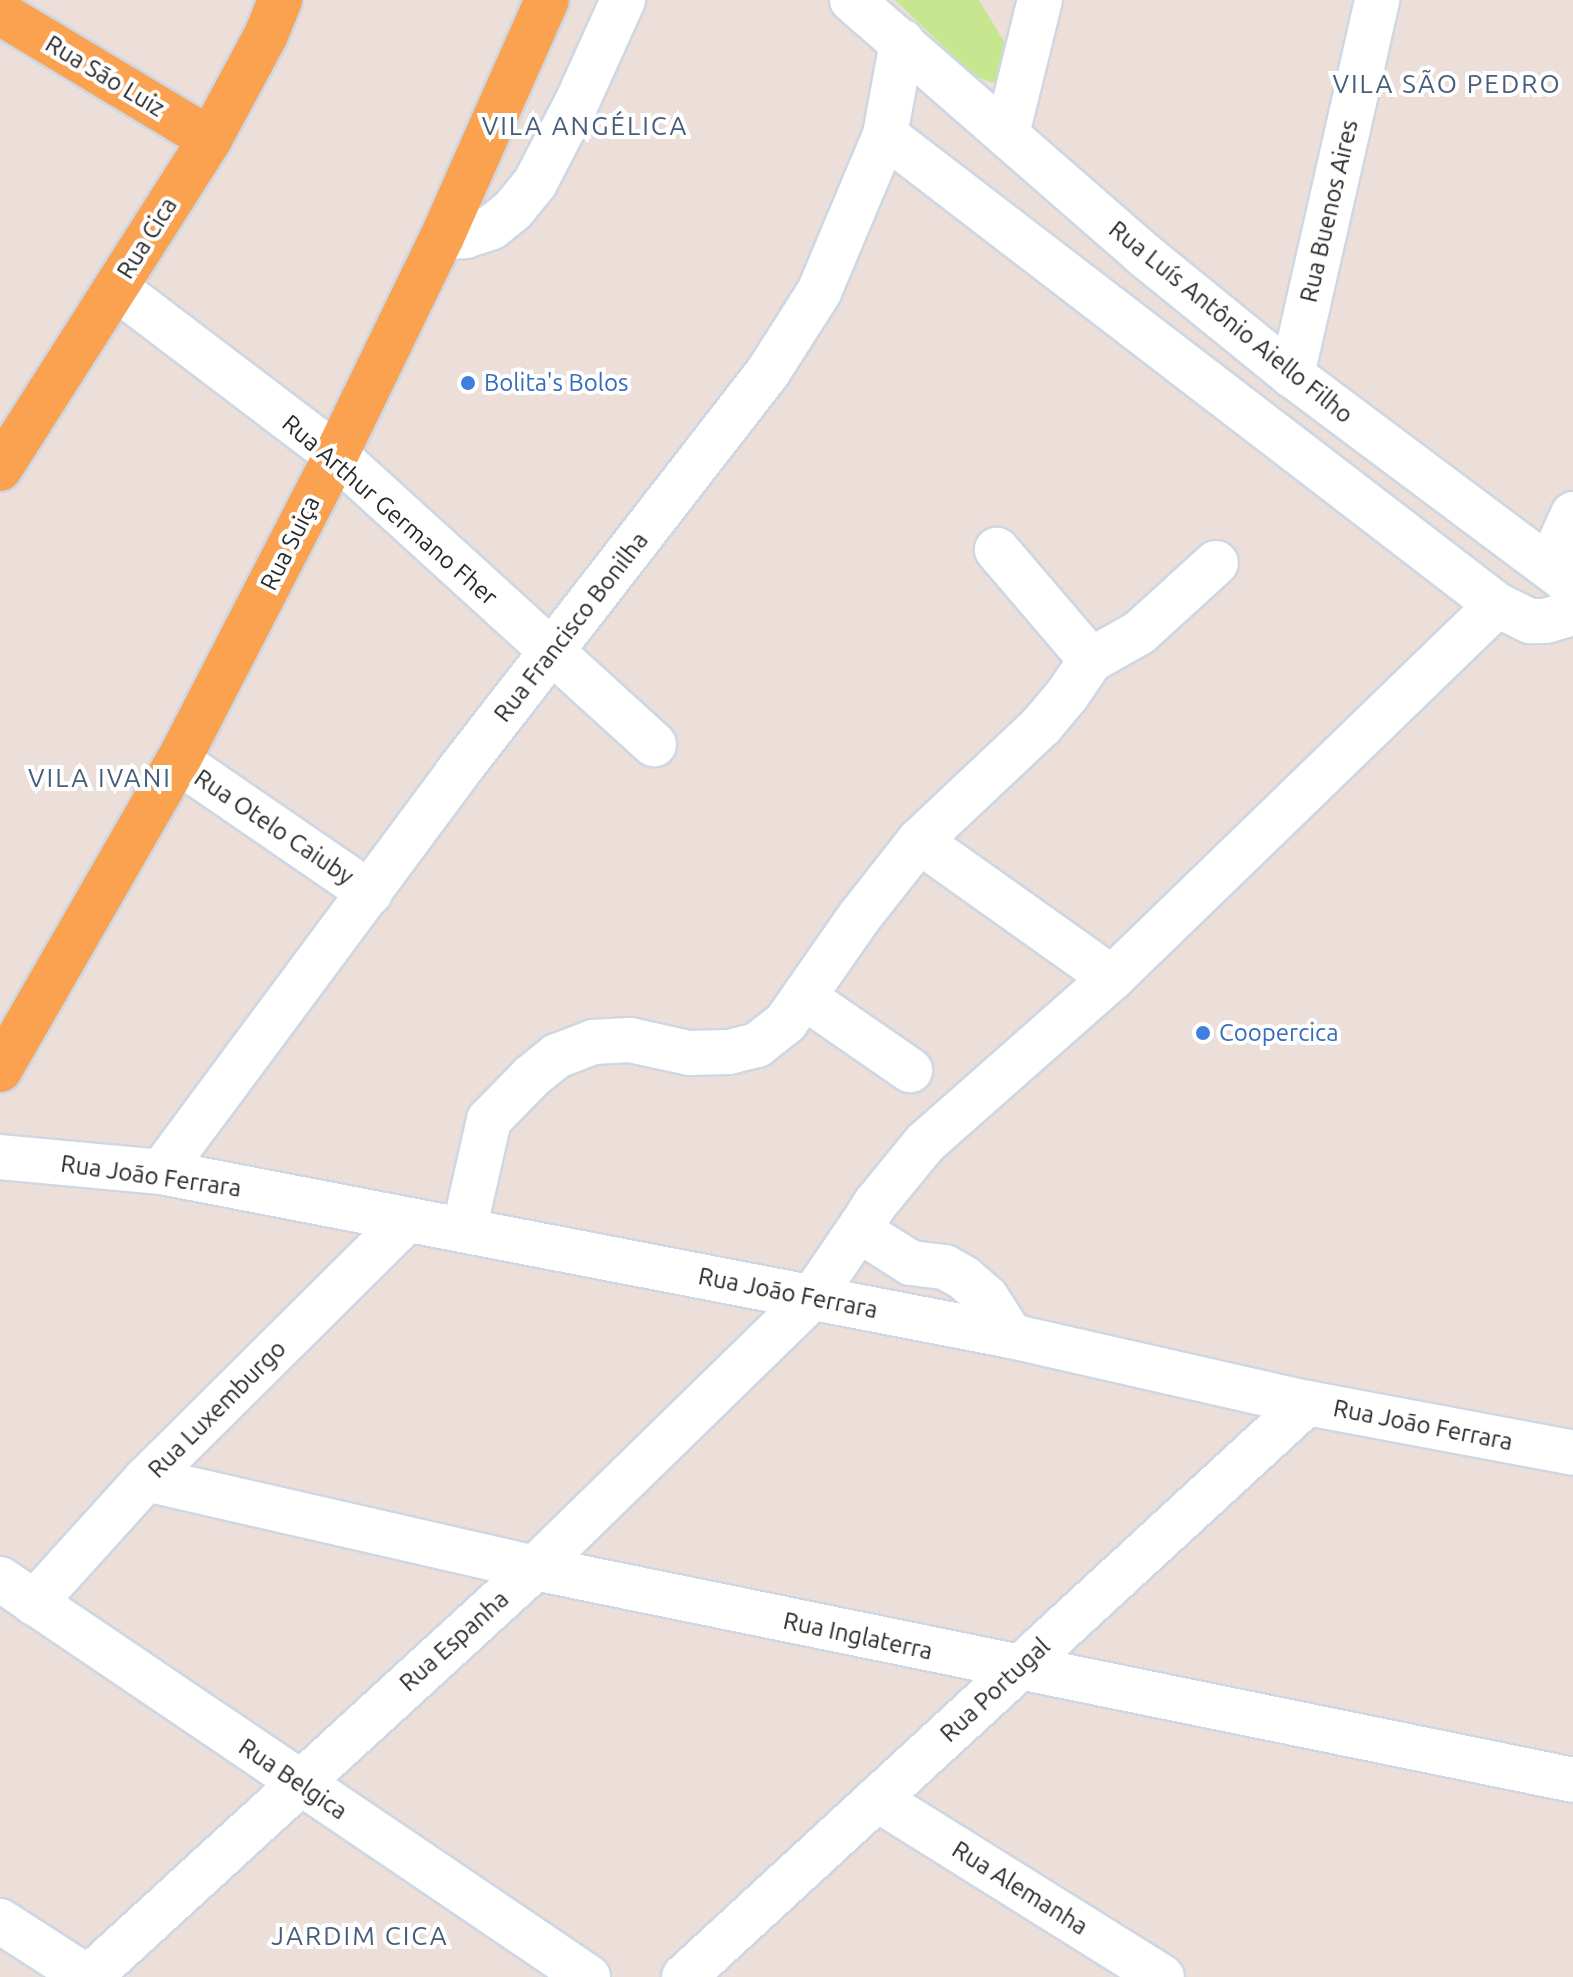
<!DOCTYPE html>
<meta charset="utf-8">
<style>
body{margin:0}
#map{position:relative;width:1573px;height:1977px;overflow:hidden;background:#ecded8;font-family:Ubuntu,sans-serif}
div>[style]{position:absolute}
.green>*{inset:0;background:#c6e790}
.roads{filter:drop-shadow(2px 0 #ced7e3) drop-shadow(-2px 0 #ced7e3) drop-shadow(0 2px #ced7e3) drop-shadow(0 -2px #ced7e3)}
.minor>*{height:44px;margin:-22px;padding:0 22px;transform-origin:22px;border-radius:22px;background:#fff}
.major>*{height:44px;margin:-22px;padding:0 22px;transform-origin:22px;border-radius:22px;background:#faa24f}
.dots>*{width:22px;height:22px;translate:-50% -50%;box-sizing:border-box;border:4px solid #fff;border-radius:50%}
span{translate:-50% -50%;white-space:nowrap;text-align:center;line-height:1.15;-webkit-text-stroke:8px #fff;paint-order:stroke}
.street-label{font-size:24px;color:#282828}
.shop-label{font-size:24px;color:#366cbe}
.left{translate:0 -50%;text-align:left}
.neighbourhood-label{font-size:26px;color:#465e7b;letter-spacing:2px}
</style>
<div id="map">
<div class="green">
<i style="clip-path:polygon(895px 0,979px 0,1018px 65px,1009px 80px,994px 83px,974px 76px)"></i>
</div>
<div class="roads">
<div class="minor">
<i style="left:852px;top:0;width:386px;rotate:41.1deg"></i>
<i style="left:1143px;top:254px;width:192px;rotate:39.1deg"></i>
<i style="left:1292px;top:375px;width:351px;rotate:36.8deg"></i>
<i style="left:1007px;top:134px;width:138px;rotate:-76.2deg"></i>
<i style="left:885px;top:135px;width:772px;rotate:37.52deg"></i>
<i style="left:1497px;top:605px;width:536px;rotate:135.91deg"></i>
<i style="left:1112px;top:978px;width:249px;rotate:138.6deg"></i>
<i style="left:925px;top:1143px;width:79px;rotate:129.3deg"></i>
<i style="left:875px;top:1204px;width:26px;rotate:122deg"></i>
<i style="left:861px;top:1226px;width:18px;rotate:47deg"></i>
<i style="left:873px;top:1239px;width:45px;rotate:32.3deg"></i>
<i style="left:911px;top:1263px;width:34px;rotate:7deg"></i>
<i style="left:945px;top:1267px;width:22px;rotate:30deg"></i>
<i style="left:964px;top:1278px;width:29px;rotate:41deg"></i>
<i style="left:986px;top:1297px;width:46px;rotate:57.3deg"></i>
<i style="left:442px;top:237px;width:23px;rotate:-2deg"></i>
<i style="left:465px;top:236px;width:28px;rotate:-18deg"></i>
<i style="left:492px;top:227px;width:27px;rotate:-39deg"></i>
<i style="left:513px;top:210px;width:35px;rotate:-51deg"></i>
<i style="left:535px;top:183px;width:91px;rotate:-62.6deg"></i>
<i style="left:577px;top:102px;width:112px;rotate:-65.7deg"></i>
<i style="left:116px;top:288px;width:276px;rotate:37.2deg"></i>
<i style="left:336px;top:455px;width:430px;rotate:42.3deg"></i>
<i style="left:1292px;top:375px;width:385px;rotate:-77.2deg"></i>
<i style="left:1550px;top:565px;width:56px;rotate:-65.7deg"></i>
<i style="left:1497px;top:605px;width:37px;rotate:26deg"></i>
<i style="left:1530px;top:621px;width:15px"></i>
<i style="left:1545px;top:621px;width:29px;rotate:-16deg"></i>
<i style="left:1091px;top:660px;width:55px;rotate:-29.4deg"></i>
<i style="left:1139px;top:633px;width:104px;rotate:-42.3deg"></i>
<i style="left:178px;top:761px;width:233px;rotate:34.5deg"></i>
<i style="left:919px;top:841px;width:237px;rotate:35.4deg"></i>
<i style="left:804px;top:997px;width:129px;rotate:34.6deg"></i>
<i style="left:0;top:1157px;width:162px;rotate:5.3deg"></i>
<i style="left:161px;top:1172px;width:866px;rotate:10.92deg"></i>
<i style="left:1011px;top:1336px;width:303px;rotate:12.8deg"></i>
<i style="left:1307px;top:1403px;width:271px;rotate:10.6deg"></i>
<i style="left:161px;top:1172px;width:497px;rotate:-53.4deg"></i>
<i style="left:457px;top:773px;width:507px;rotate:-52.2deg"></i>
<i style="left:768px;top:372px;width:95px;rotate:-57.5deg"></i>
<i style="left:819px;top:292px;width:170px;rotate:-67.2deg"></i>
<i style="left:885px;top:135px;width:95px;rotate:-79.6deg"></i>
<i style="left:464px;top:1230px;width:113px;rotate:-77.2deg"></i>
<i style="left:489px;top:1120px;width:62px;rotate:-45.7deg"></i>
<i style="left:532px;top:1076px;width:32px;rotate:-39deg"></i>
<i style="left:557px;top:1056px;width:39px;rotate:-21deg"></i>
<i style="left:593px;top:1042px;width:37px;rotate:-3deg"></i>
<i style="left:630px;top:1040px;width:60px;rotate:12.4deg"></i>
<i style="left:689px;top:1053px;width:40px;rotate:-1.4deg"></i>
<i style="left:729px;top:1052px;width:29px;rotate:-14deg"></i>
<i style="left:757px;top:1045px;width:37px;rotate:-38deg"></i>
<i style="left:786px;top:1022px;width:129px;rotate:-55.1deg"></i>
<i style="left:860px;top:916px;width:95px;rotate:-51.8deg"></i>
<i style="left:919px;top:841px;width:168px;rotate:-43.3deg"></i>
<i style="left:1041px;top:726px;width:40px;rotate:-50deg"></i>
<i style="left:1067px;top:695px;width:42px;rotate:-55.6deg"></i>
<i style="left:1091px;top:660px;width:145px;rotate:-130.5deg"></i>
<i style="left:146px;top:1479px;width:399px;rotate:12.9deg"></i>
<i style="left:535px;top:1568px;width:1059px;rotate:11.54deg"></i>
<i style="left:0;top:1579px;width:710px;rotate:34.09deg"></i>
<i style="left:34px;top:1603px;width:167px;rotate:-47.9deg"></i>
<i style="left:146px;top:1479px;width:366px;rotate:-44.8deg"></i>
<i style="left:877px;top:1799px;width:336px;rotate:32deg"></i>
<i style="left:0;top:1921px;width:103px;rotate:32.8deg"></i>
<i style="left:89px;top:1977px;width:605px;rotate:-42.52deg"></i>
<i style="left:535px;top:1568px;width:387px;rotate:-44.3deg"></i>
<i style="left:812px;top:1298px;width:87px;rotate:-55.8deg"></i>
<i style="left:684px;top:1977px;width:847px;rotate:-42.66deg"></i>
</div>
<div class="major">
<i style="left:0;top:13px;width:245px;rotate:31deg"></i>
<i style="left:0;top:469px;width:391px;rotate:-57.5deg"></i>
<i style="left:210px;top:139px;width:118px;rotate:-61.7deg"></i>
<i style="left:266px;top:35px;width:38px;rotate:-68deg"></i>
<i style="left:0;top:1070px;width:357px;rotate:-60.1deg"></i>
<i style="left:178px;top:761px;width:344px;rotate:-62.7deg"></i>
<i style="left:336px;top:455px;width:242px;rotate:-64.1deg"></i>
<i style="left:442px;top:237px;width:259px;rotate:-66.1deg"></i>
</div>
</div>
<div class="dots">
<i style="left:468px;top:383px;background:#3f7fe0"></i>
<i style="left:1203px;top:1033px;background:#3f7fe0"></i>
</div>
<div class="street-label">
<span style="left:105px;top:76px;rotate:31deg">Rua São Luiz</span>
<span style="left:1329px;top:211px;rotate:-77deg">Rua Buenos Aires</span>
<span style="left:147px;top:238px;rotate:-58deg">Rua Cica</span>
<span style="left:1231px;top:322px;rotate:39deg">Rua Luís Antônio Aiello Filho</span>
<span style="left:390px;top:510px;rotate:41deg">Rua Arthur Germano Fher</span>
<span style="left:290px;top:543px;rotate:-63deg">Rua Suiça</span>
<span style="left:571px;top:627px;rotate:-52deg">Rua Francisco Bonilha</span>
<span style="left:274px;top:827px;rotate:34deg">Rua Otelo Caiuby</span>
<span style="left:151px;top:1176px;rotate:8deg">Rua João Ferrara</span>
<span style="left:788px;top:1293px;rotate:11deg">Rua João Ferrara</span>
<span style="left:217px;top:1409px;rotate:-45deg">Rua Luxemburgo</span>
<span style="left:1423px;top:1425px;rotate:11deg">Rua João Ferrara</span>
<span style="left:858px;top:1636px;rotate:12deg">Rua Inglaterra</span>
<span style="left:454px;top:1641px;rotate:-42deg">Rua Espanha</span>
<span style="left:995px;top:1690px;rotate:-43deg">Rua Portugal</span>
<span style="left:293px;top:1779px;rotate:34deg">Rua Belgica</span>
<span style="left:1020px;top:1888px;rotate:32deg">Rua Alemanha</span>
</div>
<div class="shop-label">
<span class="left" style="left:484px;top:383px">Bolita's Bolos</span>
<span class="left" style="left:1219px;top:1033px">Coopercica</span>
</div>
<div class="neighbourhood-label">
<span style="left:1447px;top:84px">VILA SÃO PEDRO</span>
<span style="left:585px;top:126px">VILA ANGÉLICA</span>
<span style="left:100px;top:778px">VILA IVANI</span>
<span style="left:360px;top:1936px">JARDIM CICA</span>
</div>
</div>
